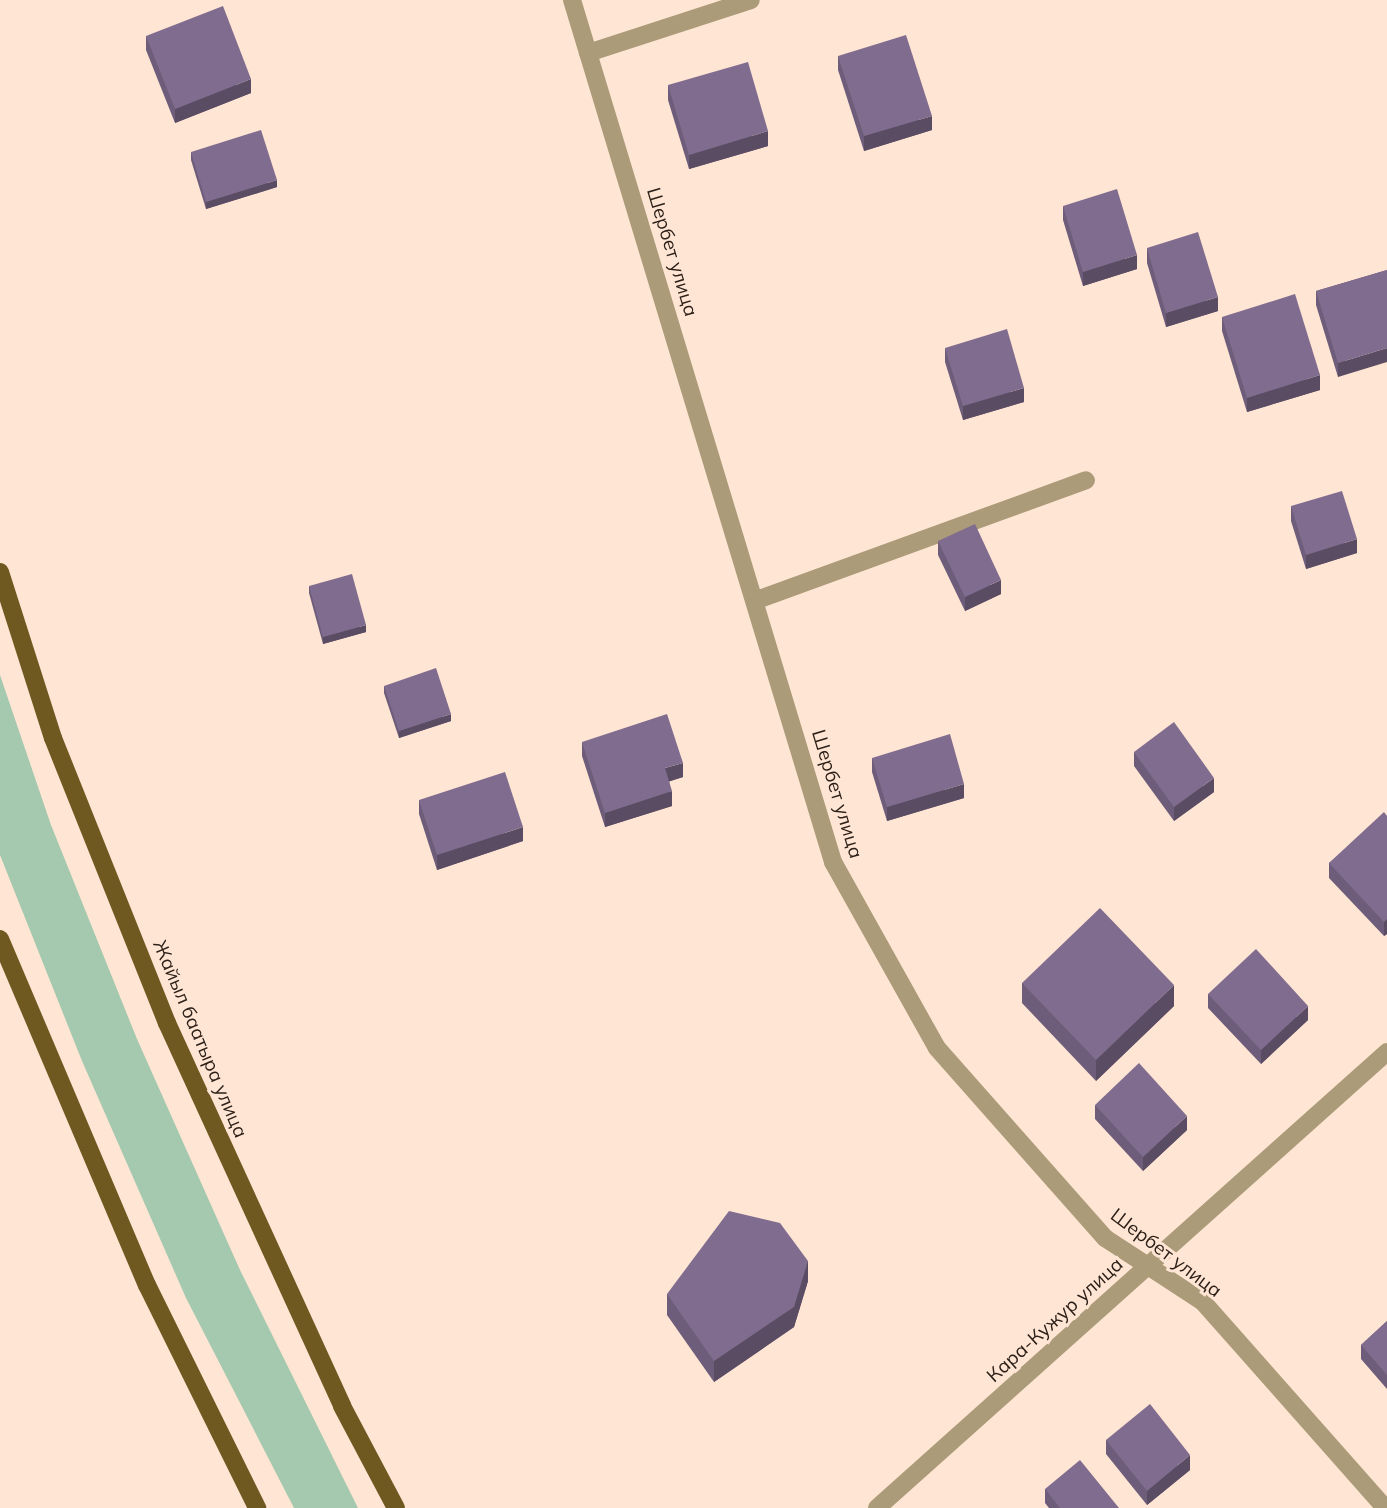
<!DOCTYPE html>
<meta charset="utf-8">
<style>
body{margin:0}
#map{position:relative;width:1387px;height:1508px;overflow:hidden;background:#ffe5d4;font-family:Mulish,sans-serif}
div>[style]{position:absolute}
.green>*{inset:0;background:#a5c9af}
.minor>*{height:18px;margin:-9px;padding:0 9px;transform-origin:9px;border-radius:9px;background:#ab9b78}
.primary>*{height:18px;margin:-9px;padding:0 9px;transform-origin:9px;border-radius:9px;background:#705921}
.wall>*{inset:0;background:#6e5d7a}
.shaded-wall>*{inset:0;background:#5a4c63}
.building>*{inset:0;background:#806c8e}
span{translate:-50% -50%;white-space:nowrap;text-align:center;line-height:1.15;-webkit-text-stroke:6px #ffe5d4;paint-order:stroke}
.street-label{font-size:19px;color:#2c2018}
</style>
<div id="map">
<div class="green">
<i style="clip-path:polygon(0 675px,51px 825px,137px 1039px,240px 1270px,358px 1508px,294px 1508px,186px 1298px,82px 1061px,0 855px)"></i>
</div>
<div class="minor">
<i style="left:572px;top:0;width:901px;rotate:73.15deg"></i>
<i style="left:833px;top:862px;width:213px;rotate:60.8deg"></i>
<i style="left:937px;top:1048px;width:254px;rotate:48.5deg"></i>
<i style="left:1105px;top:1238px;width:117px;rotate:33.1deg"></i>
<i style="left:1203px;top:1302px;width:275px;rotate:48.5deg"></i>
<i style="left:588px;top:53px;width:171px;rotate:-18deg"></i>
<i style="left:757px;top:600px;width:350px;rotate:-20deg"></i>
<i style="left:877px;top:1508px;width:684px;rotate:-41.8deg"></i>
</div>
<div class="primary">
<i style="left:0;top:572px;width:174px;rotate:72.3deg"></i>
<i style="left:53px;top:738px;width:307px;rotate:68.2deg"></i>
<i style="left:167px;top:1023px;width:421px;rotate:65.4deg"></i>
<i style="left:342px;top:1406px;width:115px;rotate:62.1deg"></i>
<i style="left:0;top:939px;width:376px;rotate:67deg"></i>
<i style="left:147px;top:1285px;width:249px;rotate:63.7deg"></i>
</div>
<div class="wall">
<i style="clip-path:polygon(146px 36px,251px 93px,175px 123px,146px 50px)"></i>
<i style="clip-path:polygon(838px 56px,932px 130px,864px 151px,838px 70px)"></i>
<i style="clip-path:polygon(668px 85px,768px 146px,689px 169px,668px 100px)"></i>
<i style="clip-path:polygon(191px 152px,277px 187px,206px 209px,191px 160px)"></i>
<i style="clip-path:polygon(1063px 206px,1137px 269px,1083px 286px,1063px 220px)"></i>
<i style="clip-path:polygon(1147px 248px,1218px 311px,1166px 327px,1147px 263px)"></i>
<i style="clip-path:polygon(1387px 270px,1338px 377px,1316px 305px,1316px 291px)"></i>
<i style="clip-path:polygon(1222px 317px,1320px 390px,1247px 412px,1222px 331px)"></i>
<i style="clip-path:polygon(945px 348px,1024px 402px,963px 420px,945px 362px)"></i>
<i style="clip-path:polygon(1291px 506px,1357px 553px,1306px 569px,1291px 521px)"></i>
<i style="clip-path:polygon(938px 541px,1001px 594px,965px 611px,938px 555px)"></i>
<i style="clip-path:polygon(309px 586px,366px 632px,323px 644px,309px 593px)"></i>
<i style="clip-path:polygon(384px 686px,451px 721px,399px 738px,384px 693px)"></i>
<i style="clip-path:polygon(582px 742px,683px 777px,669px 781px,672px 806px,605px 827px,582px 756px)"></i>
<i style="clip-path:polygon(1134px 752px,1214px 792px,1174px 821px,1134px 766px)"></i>
<i style="clip-path:polygon(872px 758px,964px 798px,887px 821px,872px 772px)"></i>
<i style="clip-path:polygon(419px 800px,523px 841px,437px 870px,419px 814px)"></i>
<i style="clip-path:polygon(1387px 816px,1387px 934px,1384px 936px,1329px 878px,1329px 863px)"></i>
<i style="clip-path:polygon(1022px 983px,1174px 1006px,1096px 1081px,1022px 1003px)"></i>
<i style="clip-path:polygon(1208px 994px,1308px 1020px,1261px 1064px,1208px 1008px)"></i>
<i style="clip-path:polygon(1095px 1105px,1187px 1130px,1143px 1171px,1095px 1119px)"></i>
<i style="clip-path:polygon(808px 1281px,794px 1327px,714px 1382px,667px 1315px,667px 1294px)"></i>
<i style="clip-path:polygon(1387px 1321px,1387px 1389px,1361px 1359px,1361px 1345px)"></i>
<i style="clip-path:polygon(1106px 1440px,1190px 1470px,1147px 1505px,1106px 1454px)"></i>
<i style="clip-path:polygon(1045px 1489px,1119px 1508px,1049px 1508px,1045px 1503px)"></i>
</div>
<div class="shaded-wall">
<i style="clip-path:polygon(251px 79px,251px 93px,175px 123px,175px 109px)"></i>
<i style="clip-path:polygon(932px 116px,932px 130px,864px 151px,864px 136px)"></i>
<i style="clip-path:polygon(768px 131px,768px 146px,689px 169px,689px 155px)"></i>
<i style="clip-path:polygon(277px 180px,277px 187px,206px 209px,206px 202px)"></i>
<i style="clip-path:polygon(1137px 255px,1137px 269px,1083px 286px,1083px 272px)"></i>
<i style="clip-path:polygon(1218px 297px,1218px 311px,1166px 327px,1166px 313px)"></i>
<i style="clip-path:polygon(1387px 348px,1387px 362px,1338px 377px,1338px 363px)"></i>
<i style="clip-path:polygon(1320px 375px,1320px 390px,1247px 412px,1247px 398px)"></i>
<i style="clip-path:polygon(1024px 388px,1024px 402px,963px 420px,963px 406px)"></i>
<i style="clip-path:polygon(1357px 539px,1357px 553px,1306px 569px,1306px 555px)"></i>
<i style="clip-path:polygon(1001px 580px,1001px 594px,965px 611px,965px 597px)"></i>
<i style="clip-path:polygon(366px 625px,366px 632px,323px 644px,323px 637px)"></i>
<i style="clip-path:polygon(451px 714px,451px 721px,399px 738px,399px 731px)"></i>
<i style="clip-path:polygon(683px 763px,683px 777px,665px 783px,665px 768px)"></i>
<i style="clip-path:polygon(1214px 778px,1214px 792px,1174px 821px,1174px 807px)"></i>
<i style="clip-path:polygon(964px 784px,964px 798px,887px 821px,887px 807px)"></i>
<i style="clip-path:polygon(672px 791px,672px 806px,605px 827px,605px 813px)"></i>
<i style="clip-path:polygon(523px 827px,523px 841px,437px 870px,437px 855px)"></i>
<i style="clip-path:polygon(1387px 919px,1387px 934px,1384px 936px,1384px 922px)"></i>
<i style="clip-path:polygon(1174px 985px,1174px 1006px,1096px 1081px,1096px 1060px)"></i>
<i style="clip-path:polygon(1308px 1006px,1308px 1020px,1261px 1064px,1261px 1050px)"></i>
<i style="clip-path:polygon(1187px 1116px,1187px 1130px,1143px 1171px,1143px 1157px)"></i>
<i style="clip-path:polygon(808px 1261px,808px 1281px,794px 1327px,714px 1382px,714px 1361px)"></i>
<i style="clip-path:polygon(1190px 1455px,1190px 1470px,1147px 1505px,1147px 1491px)"></i>
</div>
<div class="building">
<i style="clip-path:polygon(223px 6px,251px 79px,175px 109px,146px 36px)"></i>
<i style="clip-path:polygon(906px 35px,932px 116px,864px 136px,838px 56px)"></i>
<i style="clip-path:polygon(748px 62px,768px 131px,689px 155px,668px 85px)"></i>
<i style="clip-path:polygon(261px 130px,277px 180px,206px 202px,191px 152px)"></i>
<i style="clip-path:polygon(1117px 189px,1137px 255px,1083px 272px,1063px 206px)"></i>
<i style="clip-path:polygon(1198px 232px,1218px 297px,1166px 313px,1147px 248px)"></i>
<i style="clip-path:polygon(1387px 270px,1387px 348px,1338px 363px,1316px 291px)"></i>
<i style="clip-path:polygon(1295px 294px,1320px 375px,1247px 398px,1222px 317px)"></i>
<i style="clip-path:polygon(1007px 329px,1024px 388px,963px 406px,945px 348px)"></i>
<i style="clip-path:polygon(1342px 491px,1357px 539px,1306px 555px,1291px 506px)"></i>
<i style="clip-path:polygon(975px 524px,1001px 580px,965px 597px,938px 541px)"></i>
<i style="clip-path:polygon(352px 574px,366px 625px,323px 637px,309px 586px)"></i>
<i style="clip-path:polygon(436px 668px,451px 714px,399px 731px,384px 686px)"></i>
<i style="clip-path:polygon(667px 714px,683px 763px,665px 768px,672px 791px,605px 813px,582px 742px)"></i>
<i style="clip-path:polygon(1174px 722px,1214px 778px,1174px 807px,1134px 752px)"></i>
<i style="clip-path:polygon(950px 734px,964px 784px,887px 807px,872px 758px)"></i>
<i style="clip-path:polygon(505px 772px,523px 827px,437px 855px,419px 800px)"></i>
<i style="clip-path:polygon(1384px 812px,1387px 816px,1387px 919px,1384px 922px,1329px 863px)"></i>
<i style="clip-path:polygon(1100px 908px,1174px 985px,1096px 1060px,1022px 983px)"></i>
<i style="clip-path:polygon(1256px 949px,1308px 1006px,1261px 1050px,1208px 994px)"></i>
<i style="clip-path:polygon(1139px 1063px,1187px 1116px,1143px 1157px,1095px 1105px)"></i>
<i style="clip-path:polygon(729px 1211px,780px 1223px,808px 1261px,794px 1307px,714px 1361px,667px 1294px)"></i>
<i style="clip-path:polygon(1387px 1321px,1387px 1375px,1361px 1345px)"></i>
<i style="clip-path:polygon(1150px 1404px,1190px 1455px,1147px 1491px,1106px 1440px)"></i>
<i style="clip-path:polygon(1080px 1460px,1119px 1508px,1060px 1508px,1045px 1489px)"></i>
</div>
<div class="street-label">
<span style="left:672px;top:252px;rotate:73deg">Шербет улица</span>
<span style="left:837px;top:794px;rotate:73deg">Шербет улица</span>
<span style="left:200px;top:1039px;rotate:67deg">Жайыл баатыра улица</span>
<span style="left:1166px;top:1253px;rotate:37deg">Шербет улица</span>
<span style="left:1055px;top:1320px;rotate:-42deg">Кара-Кужур улица</span>
</div>
</div>
